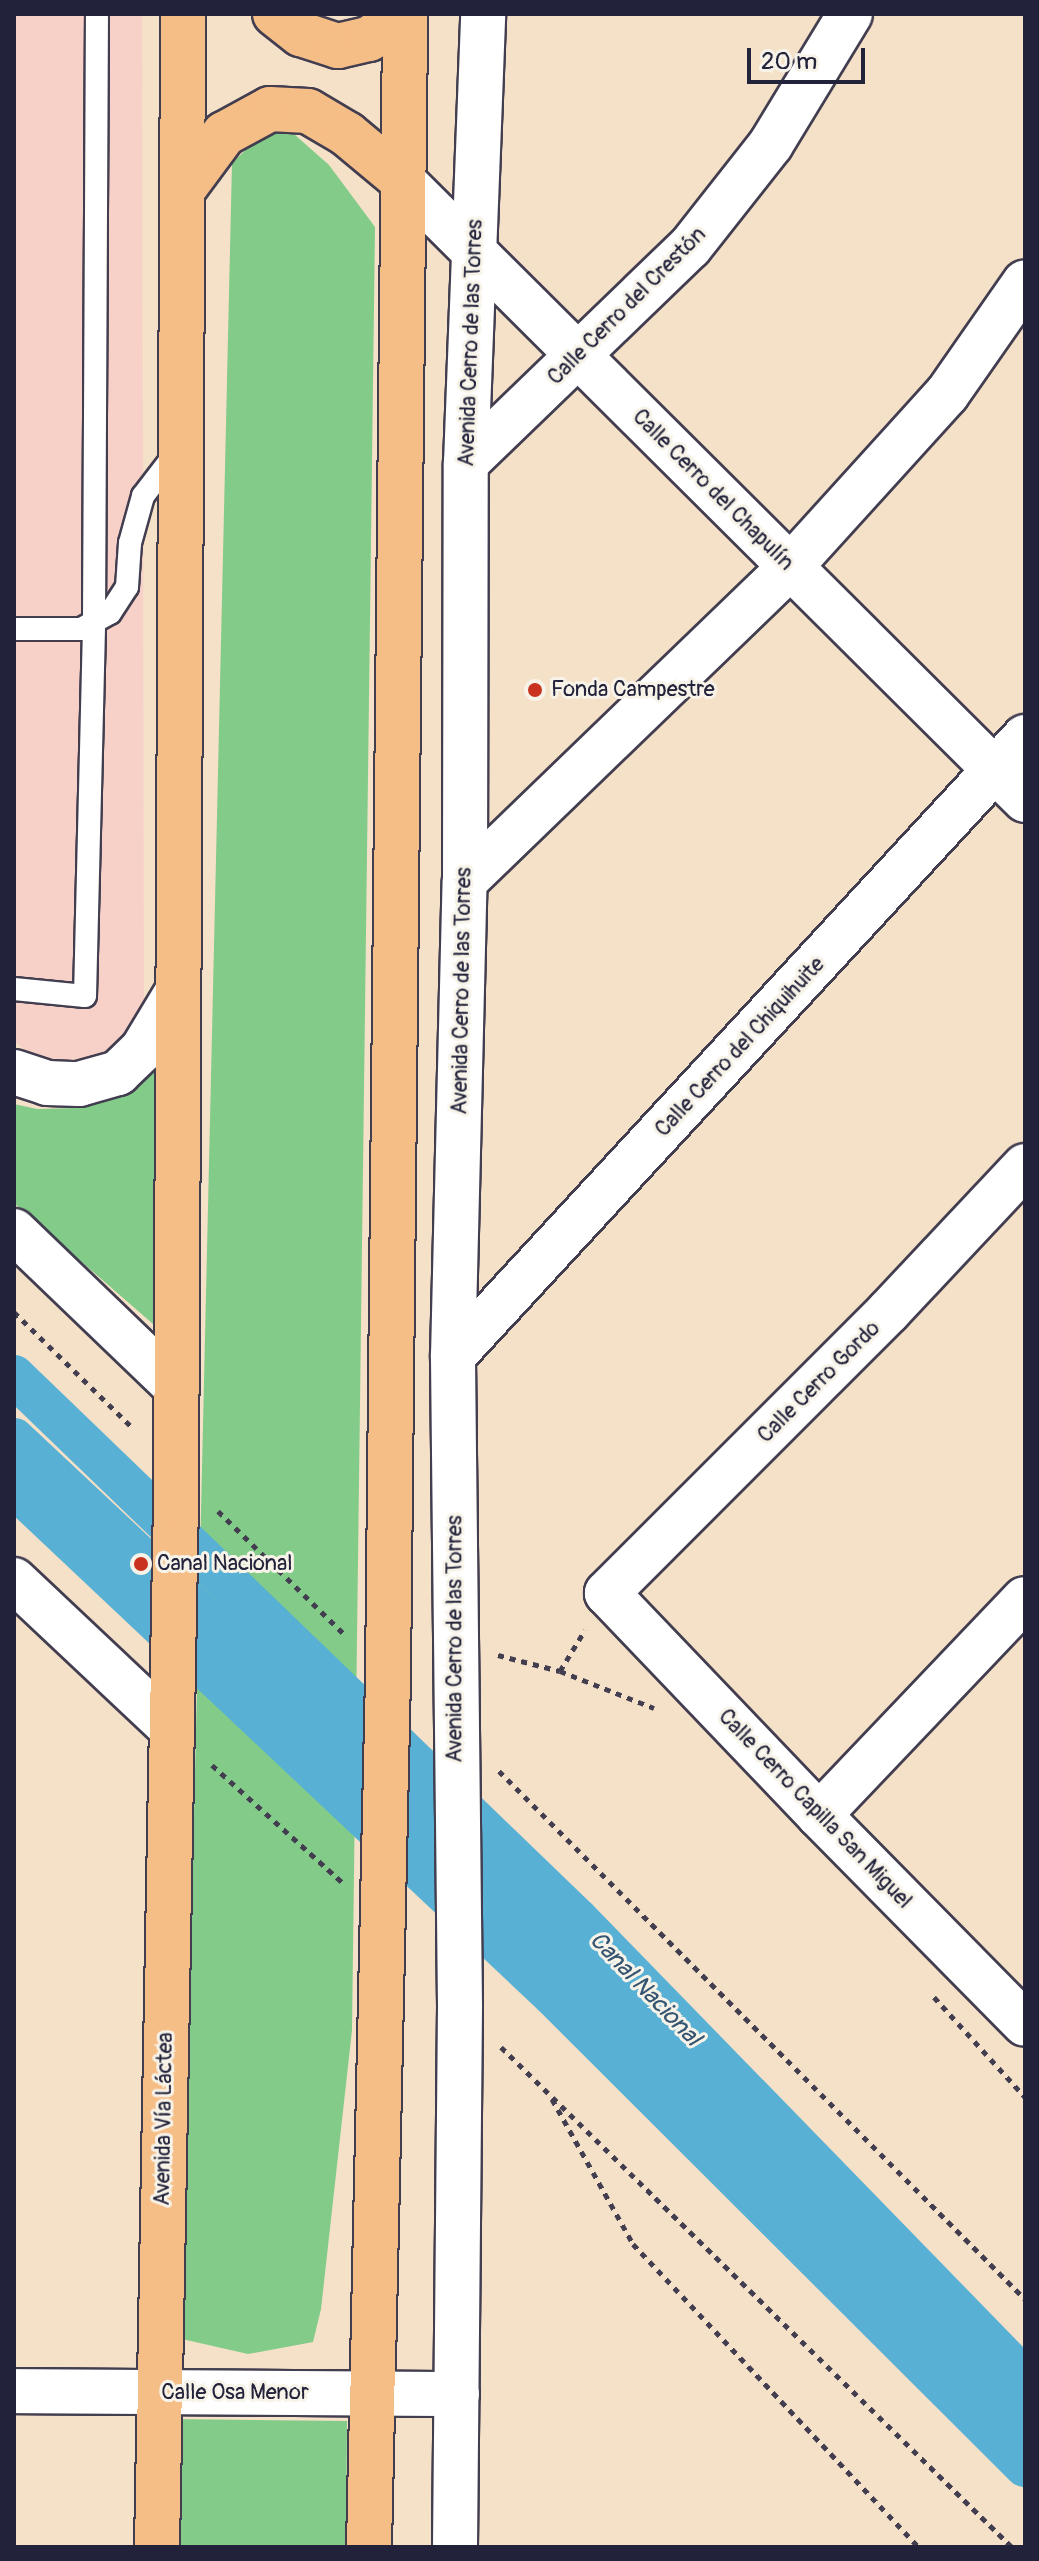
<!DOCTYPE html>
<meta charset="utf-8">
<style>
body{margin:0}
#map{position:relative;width:1039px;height:2561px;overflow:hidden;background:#f5e0c8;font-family:Pangolin,sans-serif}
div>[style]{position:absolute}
.built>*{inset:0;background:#f7d1c7}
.green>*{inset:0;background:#82cb88}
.canal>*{height:42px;margin:-21px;padding:0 21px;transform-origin:21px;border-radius:21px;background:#58b1d5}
.path>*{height:5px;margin-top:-2.5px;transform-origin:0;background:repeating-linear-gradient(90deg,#423e50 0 6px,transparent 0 12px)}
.roads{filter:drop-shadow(2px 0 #423e50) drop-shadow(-2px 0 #423e50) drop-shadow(0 2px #423e50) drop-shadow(0 -2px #423e50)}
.service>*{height:22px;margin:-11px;padding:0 11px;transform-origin:11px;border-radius:11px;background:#fff}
.minor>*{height:44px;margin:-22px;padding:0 22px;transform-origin:22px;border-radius:22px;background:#fff}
.tertiary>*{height:44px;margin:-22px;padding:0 22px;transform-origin:22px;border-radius:22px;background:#fff}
.primary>*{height:44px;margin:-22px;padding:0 22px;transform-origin:22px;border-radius:22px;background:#f6be87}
.dots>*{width:22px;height:22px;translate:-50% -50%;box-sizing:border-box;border:4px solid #f7f3e8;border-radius:50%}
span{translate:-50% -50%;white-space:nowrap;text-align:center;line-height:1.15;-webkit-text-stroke:6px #f7f3e8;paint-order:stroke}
.street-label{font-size:22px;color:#22223b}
.poi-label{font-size:22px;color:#22223b}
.left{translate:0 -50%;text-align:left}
.water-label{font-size:24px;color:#355471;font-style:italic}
.frame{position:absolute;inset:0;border:16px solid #22223b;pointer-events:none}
.scale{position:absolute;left:747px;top:48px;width:118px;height:36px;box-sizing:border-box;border:4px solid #22223b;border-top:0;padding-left:10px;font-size:24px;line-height:28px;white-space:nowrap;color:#22223b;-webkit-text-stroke:6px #f7f3e8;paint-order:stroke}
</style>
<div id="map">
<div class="built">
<i style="clip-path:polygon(14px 14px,142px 14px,144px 1004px,132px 1031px,111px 1052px,74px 1063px,32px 1055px,14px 1041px)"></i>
</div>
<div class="green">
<i style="clip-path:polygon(286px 127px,329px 165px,375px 227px,352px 2030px,321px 2309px,313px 2342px,248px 2354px,182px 2339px,232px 163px,256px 140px)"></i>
<i style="clip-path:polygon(158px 1071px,153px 1324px,14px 1203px,14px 1104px,37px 1109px,77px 1108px)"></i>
<i style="clip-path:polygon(166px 2419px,347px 2421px,346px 2547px,166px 2547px)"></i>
</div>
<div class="canal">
<i style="left:14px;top:1376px;width:782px;rotate:43.96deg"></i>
<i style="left:577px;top:1919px;width:642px;rotate:45.76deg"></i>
<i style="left:14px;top:1439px;width:659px;rotate:43.16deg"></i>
<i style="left:495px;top:1890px;width:754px;rotate:45.32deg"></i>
<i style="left:14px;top:1487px;width:741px;rotate:43.3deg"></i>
<i style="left:553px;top:1995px;width:667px;rotate:44.94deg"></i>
</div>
<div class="path">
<i style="left:14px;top:1312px;width:166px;rotate:44.3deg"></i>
<i style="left:218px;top:1511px;width:177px;rotate:44.3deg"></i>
<i style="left:498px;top:1655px;width:64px;rotate:14.5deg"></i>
<i style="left:560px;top:1671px;width:101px;rotate:21.5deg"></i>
<i style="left:560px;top:1671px;width:48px;rotate:-58.6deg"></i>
<i style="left:212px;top:1765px;width:175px;rotate:42deg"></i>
<i style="left:499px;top:1771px;width:745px;rotate:45.11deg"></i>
<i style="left:934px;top:1997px;width:135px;rotate:47.7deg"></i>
<i style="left:501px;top:2047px;width:715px;rotate:44.38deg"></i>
<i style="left:552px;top:2099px;width:166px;rotate:60.8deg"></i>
<i style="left:633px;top:2244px;width:417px;rotate:46.7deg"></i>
</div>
<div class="roads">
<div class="service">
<i style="left:14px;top:629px;width:67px"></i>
<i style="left:81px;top:629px;width:33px;rotate:-29deg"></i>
<i style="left:110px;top:613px;width:31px;rotate:-57deg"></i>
<i style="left:127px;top:587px;width:44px;rotate:-86.1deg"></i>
<i style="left:130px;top:543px;width:49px;rotate:-74.5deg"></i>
<i style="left:143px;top:496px;width:54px;rotate:-52.5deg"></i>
<i style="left:14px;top:989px;width:71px;rotate:5.6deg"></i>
<i style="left:85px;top:996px;width:374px;rotate:-88.6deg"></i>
<i style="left:94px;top:622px;width:608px;rotate:-89.72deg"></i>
</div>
<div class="minor">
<i style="left:402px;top:180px;width:879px;rotate:44.86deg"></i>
<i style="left:466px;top:463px;width:311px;rotate:-44deg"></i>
<i style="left:690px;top:247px;width:131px;rotate:-51.8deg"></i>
<i style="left:771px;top:144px;width:152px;rotate:-58.7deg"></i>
<i style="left:465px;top:881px;width:452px;rotate:-44deg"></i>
<i style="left:790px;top:567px;width:234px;rotate:-47.8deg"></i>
<i style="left:947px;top:394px;width:136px;rotate:-55.1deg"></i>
<i style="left:1025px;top:1166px;width:199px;rotate:133.2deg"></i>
<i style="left:889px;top:1311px;width:399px;rotate:135deg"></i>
<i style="left:607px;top:1593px;width:307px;rotate:46.3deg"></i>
<i style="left:819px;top:1815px;width:293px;rotate:45.4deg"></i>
<i style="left:453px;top:1356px;width:843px;rotate:-47.26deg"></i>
<i style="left:14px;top:1580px;width:216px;rotate:43.3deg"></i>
<i style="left:819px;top:1815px;width:298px;rotate:-46.4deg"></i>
</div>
<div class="tertiary">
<i style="left:14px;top:1072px;width:35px;rotate:18deg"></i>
<i style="left:47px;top:1083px;width:32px;rotate:2deg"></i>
<i style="left:79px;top:1084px;width:41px;rotate:-15.8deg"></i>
<i style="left:118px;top:1073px;width:33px;rotate:-44deg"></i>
<i style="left:142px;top:1050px;width:68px;rotate:-58.9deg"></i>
<i style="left:14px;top:1231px;width:225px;rotate:43.9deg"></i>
<i style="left:14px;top:2391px;width:443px;rotate:0.4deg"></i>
<i style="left:455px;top:2547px;width:541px;rotate:-89.47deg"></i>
<i style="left:460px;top:2006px;width:650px;rotate:-90.62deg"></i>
<i style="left:453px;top:1356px;width:475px;rotate:-88.6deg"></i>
<i style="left:465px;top:881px;width:418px;rotate:-89.9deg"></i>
<i style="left:466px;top:463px;width:449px;rotate:-87.8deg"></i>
</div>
<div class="primary">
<i style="left:275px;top:14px;width:33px;rotate:38deg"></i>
<i style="left:301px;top:34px;width:39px;rotate:18deg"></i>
<i style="left:338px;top:46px;width:32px;rotate:-13deg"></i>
<i style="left:369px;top:39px;width:43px;rotate:-35.5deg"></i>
<i style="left:182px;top:191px;width:71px;rotate:-53.6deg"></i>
<i style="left:224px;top:134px;width:52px;rotate:-28.5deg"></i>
<i style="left:270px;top:109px;width:38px;rotate:3deg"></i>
<i style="left:308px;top:111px;width:45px;rotate:30.5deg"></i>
<i style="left:347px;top:134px;width:72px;rotate:39.9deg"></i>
<i style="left:157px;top:2547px;width:1044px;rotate:-88.96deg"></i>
<i style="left:176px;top:1503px;width:1489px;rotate:-89.73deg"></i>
<i style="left:369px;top:2547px;width:870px;rotate:-88.75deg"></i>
<i style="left:388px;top:1677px;width:1663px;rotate:-89.41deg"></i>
</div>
</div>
<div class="dots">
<i style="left:535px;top:690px;background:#c8321e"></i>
<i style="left:141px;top:1564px;background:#c8321e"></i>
</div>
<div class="street-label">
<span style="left:627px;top:306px;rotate:-45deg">Calle Cerro del Crestón</span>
<span style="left:471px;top:343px;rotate:-88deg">Avenida Cerro de las Torres</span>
<span style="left:713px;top:490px;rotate:45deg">Calle Cerro del Chapulín</span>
<span style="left:462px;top:991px;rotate:-89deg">Avenida Cerro de las Torres</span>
<span style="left:740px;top:1047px;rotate:-47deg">Calle Cerro del Chiquihuite</span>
<span style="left:819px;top:1382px;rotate:-45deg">Calle Cerro Gordo</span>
<span style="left:455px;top:1639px;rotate:-90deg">Avenida Cerro de las Torres</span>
<span style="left:815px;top:1809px;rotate:46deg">Calle Cerro Capilla San Miguel</span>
<span style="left:164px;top:2119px;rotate:-89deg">Avenida Vía Láctea</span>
<span style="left:235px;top:2393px">Calle Osa Menor</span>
</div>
<div class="poi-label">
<span class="left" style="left:551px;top:690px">Fonda Campestre</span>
<span class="left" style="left:157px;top:1564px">Canal Nacional</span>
</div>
<div class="water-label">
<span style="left:645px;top:1989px;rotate:46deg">Canal Nacional</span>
</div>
<div class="frame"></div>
<div class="scale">20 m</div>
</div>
